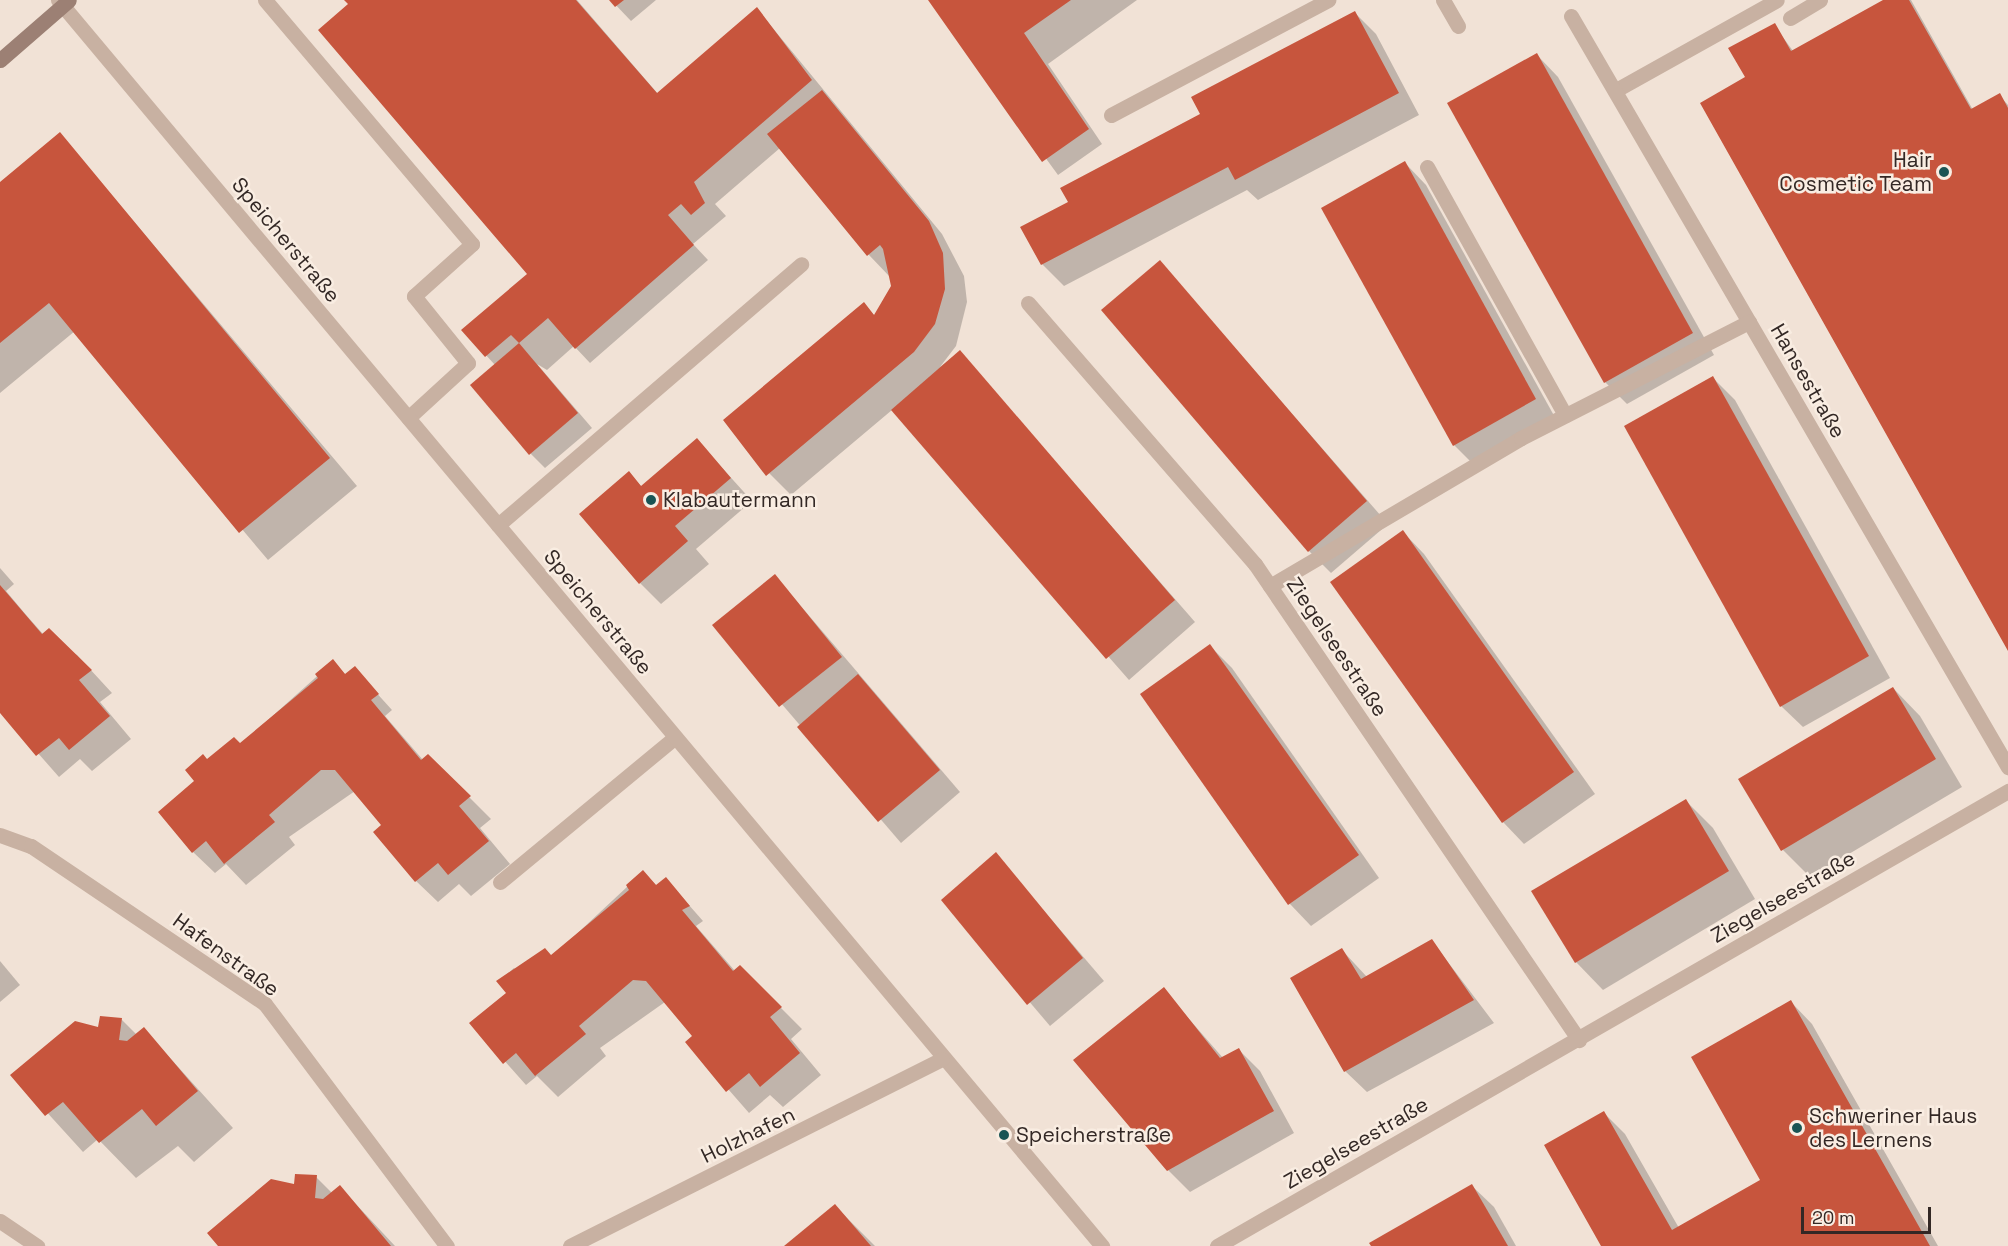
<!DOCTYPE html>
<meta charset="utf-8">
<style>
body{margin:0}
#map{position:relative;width:2008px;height:1246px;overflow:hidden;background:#f1e2d6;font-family:"Space Grotesk",sans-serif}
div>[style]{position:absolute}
.shadow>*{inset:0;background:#0003}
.building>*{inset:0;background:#c7553d}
.lane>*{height:15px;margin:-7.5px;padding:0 7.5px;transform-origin:7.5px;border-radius:7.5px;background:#c8b1a2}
.street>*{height:15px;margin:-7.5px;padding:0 7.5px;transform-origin:7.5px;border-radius:7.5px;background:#c8b1a2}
.secondary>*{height:15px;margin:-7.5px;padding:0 7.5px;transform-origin:7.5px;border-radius:7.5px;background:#9c8074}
.dots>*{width:16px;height:16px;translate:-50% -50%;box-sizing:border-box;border:3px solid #f9ede2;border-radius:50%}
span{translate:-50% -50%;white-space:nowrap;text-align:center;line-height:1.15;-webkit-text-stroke:5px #f9ede2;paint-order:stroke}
.poi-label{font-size:21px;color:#332825}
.right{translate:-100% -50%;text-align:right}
.left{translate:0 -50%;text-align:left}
.street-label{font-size:21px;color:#332825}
.scale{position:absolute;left:1801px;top:1207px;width:130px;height:27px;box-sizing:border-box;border:3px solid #332825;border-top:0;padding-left:8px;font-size:18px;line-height:21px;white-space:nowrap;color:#332825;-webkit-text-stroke:4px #f9ede2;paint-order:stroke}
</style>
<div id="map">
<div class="shadow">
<i style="clip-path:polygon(346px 0,577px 0,658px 94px,757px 9px,942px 234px,964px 276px,967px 302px,956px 346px,940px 367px,959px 352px,1195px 622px,1129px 680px,892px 410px,791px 495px,769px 473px,864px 304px,875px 316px,890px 295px,894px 273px,890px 277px,869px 255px,780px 148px,715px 204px,726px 216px,693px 244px,708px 260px,590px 363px,574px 346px,547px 370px,537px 364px,592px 428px,545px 468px,531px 454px,495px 365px,463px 330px,529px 274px)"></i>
<i style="clip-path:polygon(611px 0,656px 0,631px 21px)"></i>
<i style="clip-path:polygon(930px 0,1137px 0,1048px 64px,1102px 144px,1058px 175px)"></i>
<i style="clip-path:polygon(1886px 0,1911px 0,1973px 110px,1999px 95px,2008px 105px,2008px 648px,1747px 78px,1774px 25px,1793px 51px)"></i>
<i style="clip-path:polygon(1355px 13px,1376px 34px,1419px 115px,1258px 200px,1247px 190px,1064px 286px,1042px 264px,1070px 202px)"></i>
<i style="clip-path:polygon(1537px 55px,1558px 77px,1714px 355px,1627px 404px,1605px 382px)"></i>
<i style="clip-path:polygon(60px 134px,357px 486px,268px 560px,75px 331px,0 393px,0 184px)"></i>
<i style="clip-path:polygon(1405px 163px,1426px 185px,1557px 421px,1476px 467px,1454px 445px)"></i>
<i style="clip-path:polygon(1160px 262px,1388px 524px,1331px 573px,1309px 551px)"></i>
<i style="clip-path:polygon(1713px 378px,1735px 400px,1890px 678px,1803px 727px,1781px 706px)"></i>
<i style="clip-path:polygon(697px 440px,752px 501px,696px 549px,709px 564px,661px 604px,640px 583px,629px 473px,642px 487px)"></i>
<i style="clip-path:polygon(1403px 532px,1424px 554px,1595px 794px,1524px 844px,1503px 822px)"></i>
<i style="clip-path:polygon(0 568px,14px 584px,6px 591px,27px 616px,43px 634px,77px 655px,112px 693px,100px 702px,131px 739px,92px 771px,80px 759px,59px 777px,0 710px)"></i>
<i style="clip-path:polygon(775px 576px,960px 792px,901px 843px,714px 625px)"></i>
<i style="clip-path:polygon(1210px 646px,1232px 668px,1379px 878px,1311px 926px,1290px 904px,1142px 694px)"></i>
<i style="clip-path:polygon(333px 662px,346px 675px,354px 668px,392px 710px,385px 716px,423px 760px,428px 756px,491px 819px,480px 828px,510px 864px,471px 896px,459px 884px,438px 902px,416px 881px,383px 825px,355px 791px,289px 837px,295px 845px,246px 885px,226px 864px,215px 873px,193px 852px,196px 782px,207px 761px,240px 745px)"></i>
<i style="clip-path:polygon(1893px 688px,1920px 716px,1962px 787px,1810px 877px,1783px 850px)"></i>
<i style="clip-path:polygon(1686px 801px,1713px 828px,1755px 899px,1603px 990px,1576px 962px)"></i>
<i style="clip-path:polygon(996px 855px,1104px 981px,1050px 1026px,943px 900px)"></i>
<i style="clip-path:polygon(643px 872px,657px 886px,666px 879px,703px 921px,696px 926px,735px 971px,740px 967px,802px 1029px,791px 1039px,821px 1075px,783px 1107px,770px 1095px,749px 1113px,687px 1042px,694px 1036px,665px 1002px,600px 1048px,606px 1056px,558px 1097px,537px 1076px,526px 1085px,471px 1023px,508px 993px,498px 982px,514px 968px,518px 972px,552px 957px)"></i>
<i style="clip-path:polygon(1432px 941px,1494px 1023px,1367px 1092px,1345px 1071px,1342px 950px,1367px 977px)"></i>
<i style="clip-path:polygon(0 961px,20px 985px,0 1002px)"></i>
<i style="clip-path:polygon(1163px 989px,1223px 1058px,1239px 1050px,1260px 1071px,1294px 1133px,1190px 1192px,1168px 1170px)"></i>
<i style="clip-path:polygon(1791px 1002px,1812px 1024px,1938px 1246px,1603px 1246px,1604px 1113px,1625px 1134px,1679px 1228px,1762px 1180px)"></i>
<i style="clip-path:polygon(121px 1019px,137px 1035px,144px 1029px,233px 1128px,194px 1162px,178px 1146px,136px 1178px,98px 1139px,83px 1152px,13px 1075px)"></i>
<i style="clip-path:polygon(316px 1177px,332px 1193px,340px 1187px,395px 1246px,220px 1246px,295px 1186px)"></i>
<i style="clip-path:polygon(1472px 1186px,1494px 1207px,1516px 1246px,1373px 1246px)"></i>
<i style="clip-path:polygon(835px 1206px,875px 1246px,787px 1246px)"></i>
</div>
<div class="building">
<i style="clip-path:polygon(344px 0,576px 0,657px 93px,757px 7px,812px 80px,694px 182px,705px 203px,691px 215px,681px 204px,668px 215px,694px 245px,575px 349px,548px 318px,519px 343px,511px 335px,485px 357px,461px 330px,527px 274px,318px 30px,348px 4px)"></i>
<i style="clip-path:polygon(609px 0,624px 0,615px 7px)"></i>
<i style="clip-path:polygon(928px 0,1071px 0,1024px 33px,1089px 129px,1042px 162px)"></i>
<i style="clip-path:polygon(1883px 0,1909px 0,1971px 109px,2000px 93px,2008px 108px,2008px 651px,1700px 103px,1745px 77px,1728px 48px,1775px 23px,1791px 51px)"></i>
<i style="clip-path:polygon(1355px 11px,1399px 93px,1235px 180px,1228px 167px,1041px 265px,1020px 227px,1068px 202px,1060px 188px,1200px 114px,1191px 97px)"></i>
<i style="clip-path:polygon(1537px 53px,1693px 333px,1604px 383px,1447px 103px)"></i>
<i style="clip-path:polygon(822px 90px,929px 221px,943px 253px,945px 289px,935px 324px,914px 352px,766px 476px,723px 420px,864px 302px,874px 315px,891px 286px,883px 249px,880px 245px,867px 256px,767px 134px)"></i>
<i style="clip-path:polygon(60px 132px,330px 458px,239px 533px,49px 303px,0 343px,0 182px)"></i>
<i style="clip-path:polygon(1405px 161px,1536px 399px,1453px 446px,1321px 208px)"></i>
<i style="clip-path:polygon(1160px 260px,1367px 501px,1308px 552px,1101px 310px)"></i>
<i style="clip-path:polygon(519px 343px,578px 413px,529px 455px,470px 385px)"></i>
<i style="clip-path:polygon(960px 350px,1175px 600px,1106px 659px,891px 410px)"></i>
<i style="clip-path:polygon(1713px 376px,1869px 656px,1780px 707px,1624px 426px)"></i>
<i style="clip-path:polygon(697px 438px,731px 478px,675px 526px,688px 541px,639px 584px,579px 514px,629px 471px,641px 486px)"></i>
<i style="clip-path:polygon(1403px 530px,1574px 772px,1502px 823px,1330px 582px)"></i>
<i style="clip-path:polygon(775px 574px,842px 657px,779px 707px,712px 625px)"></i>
<i style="clip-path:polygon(0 585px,42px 634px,49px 628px,92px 670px,79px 680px,110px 716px,69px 750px,59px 738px,36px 756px,0 713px)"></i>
<i style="clip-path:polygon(1210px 644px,1359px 855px,1288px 905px,1140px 694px)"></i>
<i style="clip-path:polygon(333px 659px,345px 674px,355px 666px,379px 694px,371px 700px,421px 760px,428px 754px,471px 796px,459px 806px,489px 841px,448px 875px,438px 863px,415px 882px,373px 832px,381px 825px,335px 770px,321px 770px,269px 815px,275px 822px,224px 864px,206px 841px,192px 853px,158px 812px,194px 781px,185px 770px,203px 754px,207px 759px,234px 737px,240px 743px,318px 678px,315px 674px)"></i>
<i style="clip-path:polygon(858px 674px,940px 770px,878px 822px,797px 727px)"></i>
<i style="clip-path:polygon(1893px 687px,1936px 759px,1781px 851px,1738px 779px)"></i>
<i style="clip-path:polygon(1686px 799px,1729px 871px,1575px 963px,1531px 891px)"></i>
<i style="clip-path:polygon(996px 852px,1083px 958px,1027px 1005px,941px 900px)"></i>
<i style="clip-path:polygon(643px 870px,656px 885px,666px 877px,690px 906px,682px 910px,733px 971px,740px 965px,782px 1007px,770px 1017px,800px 1053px,760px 1087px,749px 1073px,726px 1092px,685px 1042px,692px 1036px,646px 981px,633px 980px,579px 1026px,586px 1034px,535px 1076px,516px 1053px,503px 1064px,469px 1023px,506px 993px,496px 981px,545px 948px,551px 955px,629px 890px,626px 885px)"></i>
<i style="clip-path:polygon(1432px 939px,1474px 1000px,1344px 1072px,1290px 978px,1342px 948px,1361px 979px)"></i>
<i style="clip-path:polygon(1164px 987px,1220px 1058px,1239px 1048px,1274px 1111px,1167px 1171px,1073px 1060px)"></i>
<i style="clip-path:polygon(1791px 1000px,1930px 1246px,1601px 1246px,1544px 1145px,1604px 1111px,1672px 1230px,1760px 1180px,1691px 1057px)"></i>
<i style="clip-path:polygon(100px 1016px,122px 1018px,119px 1040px,127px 1041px,144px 1027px,198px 1091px,156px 1126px,142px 1109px,99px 1143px,63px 1102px,45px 1116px,10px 1075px,75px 1021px,98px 1027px)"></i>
<i style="clip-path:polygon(295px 1174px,317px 1175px,315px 1198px,323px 1199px,340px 1185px,391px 1246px,218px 1246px,207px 1233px,271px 1179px,294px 1184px)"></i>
<i style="clip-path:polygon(1472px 1184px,1508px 1246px,1371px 1246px,1369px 1243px)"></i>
<i style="clip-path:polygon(835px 1204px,871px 1246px,784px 1246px)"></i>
</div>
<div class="lane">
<i style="left:265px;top:0;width:320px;rotate:49.7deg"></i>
<i style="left:472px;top:244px;width:78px;rotate:138.1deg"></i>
<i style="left:414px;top:296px;width:86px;rotate:51.1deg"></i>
<i style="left:468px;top:363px;width:81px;rotate:137.5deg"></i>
<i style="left:1443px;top:0;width:30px;rotate:60deg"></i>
<i style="left:1790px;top:18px;width:35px;rotate:-31deg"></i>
<i style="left:1616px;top:90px;width:184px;rotate:-29.2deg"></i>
<i style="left:1111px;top:115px;width:246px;rotate:-27.9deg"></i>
<i style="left:1427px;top:167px;width:284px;rotate:60.9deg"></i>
<i style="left:498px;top:525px;width:400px;rotate:-40.7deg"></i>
<i style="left:500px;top:882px;width:226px;rotate:-39.6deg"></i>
</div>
<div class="street">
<i style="left:58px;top:0;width:1626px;rotate:50.04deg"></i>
<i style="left:1571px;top:16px;width:869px;rotate:59.81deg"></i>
<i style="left:1028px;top:303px;width:346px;rotate:49deg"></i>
<i style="left:1255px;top:564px;width:576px;rotate:55.76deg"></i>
<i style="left:1270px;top:586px;width:291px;rotate:-30.5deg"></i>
<i style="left:1521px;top:438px;width:256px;rotate:-27deg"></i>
<i style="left:0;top:835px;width:33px;rotate:20deg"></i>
<i style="left:31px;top:846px;width:282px;rotate:34deg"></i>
<i style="left:265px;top:1004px;width:303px;rotate:53.1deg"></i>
<i style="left:0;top:1221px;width:45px;rotate:34deg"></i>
<i style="left:570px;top:1246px;width:416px;rotate:-26.7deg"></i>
<i style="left:1217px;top:1246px;width:913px;rotate:-29.91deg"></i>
</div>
<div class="secondary">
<i style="left:0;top:60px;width:91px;rotate:-41deg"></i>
</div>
<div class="dots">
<i style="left:1944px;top:172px;background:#1a5454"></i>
<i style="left:651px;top:500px;background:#1a5454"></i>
<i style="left:1797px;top:1128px;background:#1a5454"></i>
<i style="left:1004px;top:1135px;background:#1a5454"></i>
</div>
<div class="poi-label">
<span class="right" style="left:1932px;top:172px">Hair<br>Cosmetic Team</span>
<span class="left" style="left:663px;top:500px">Klabautermann</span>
<span class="left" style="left:1809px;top:1128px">Schweriner Haus<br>des Lernens</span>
<span class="left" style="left:1016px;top:1135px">Speicherstraße</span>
</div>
<div class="street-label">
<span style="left:286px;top:240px;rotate:50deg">Speicherstraße</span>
<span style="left:1808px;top:381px;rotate:60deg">Hansestraße</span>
<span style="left:598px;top:612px;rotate:50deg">Speicherstraße</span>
<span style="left:1337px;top:647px;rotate:56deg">Ziegelseestraße</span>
<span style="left:1783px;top:897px;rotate:-30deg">Ziegelseestraße</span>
<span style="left:226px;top:955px;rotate:36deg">Hafenstraße</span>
<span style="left:748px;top:1135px;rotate:-26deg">Holzhafen</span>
<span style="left:1356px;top:1143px;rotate:-30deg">Ziegelseestraße</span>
</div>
<div class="scale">20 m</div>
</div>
